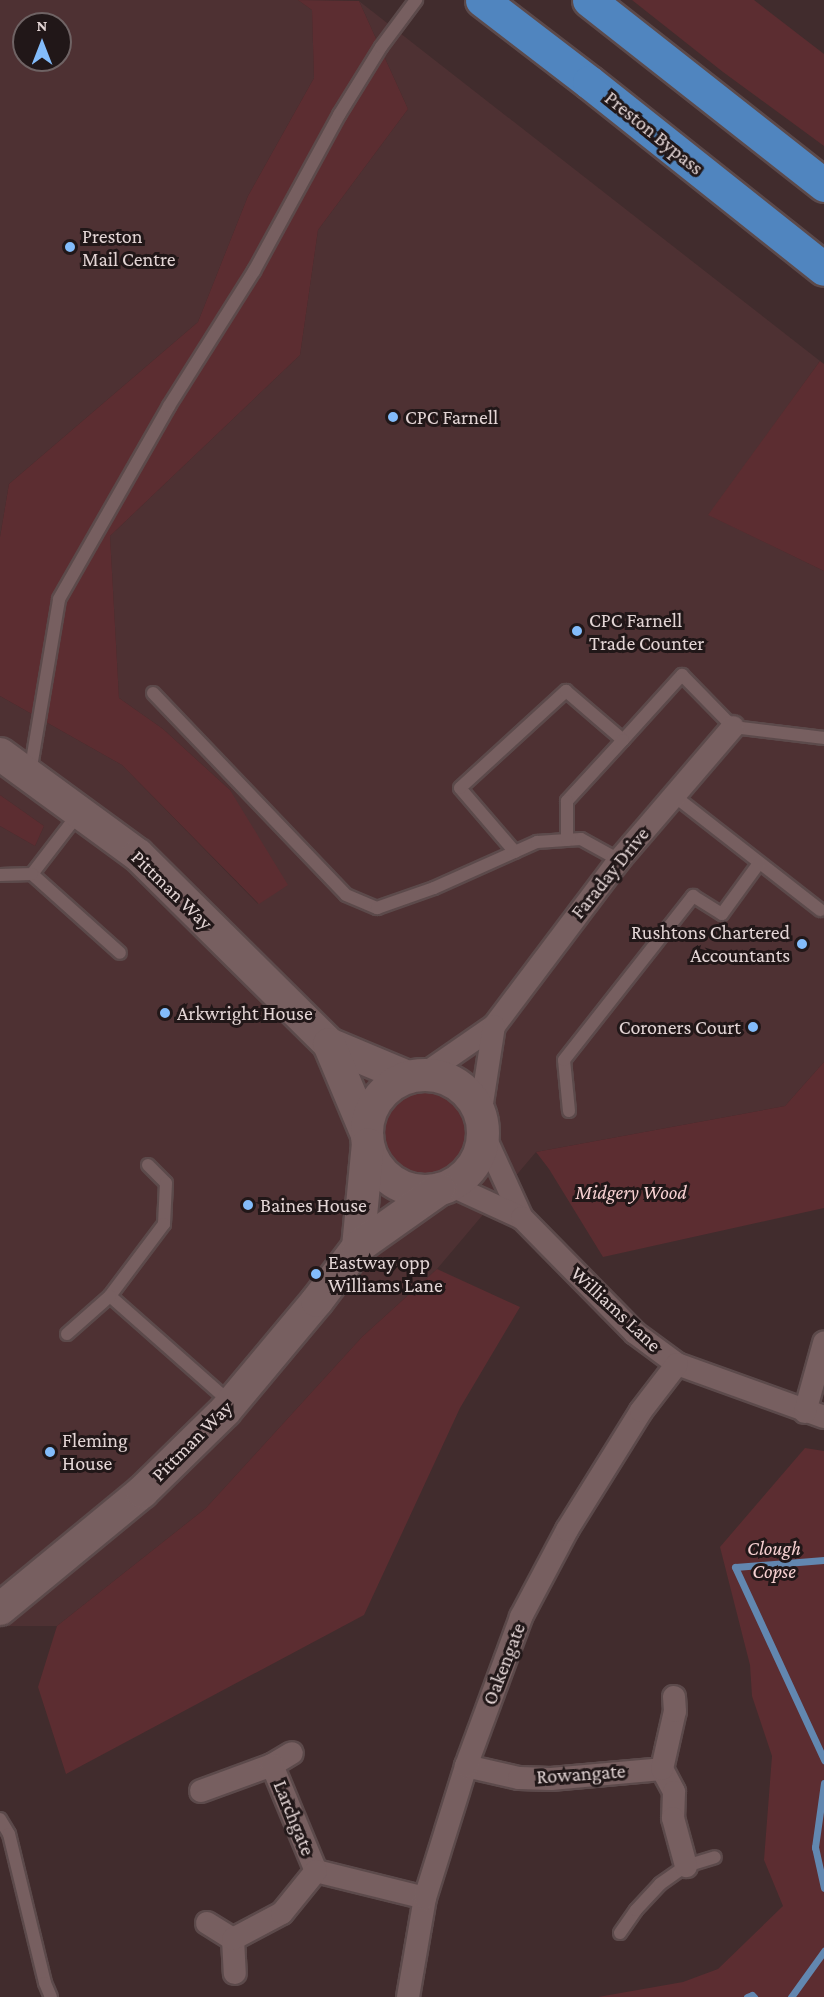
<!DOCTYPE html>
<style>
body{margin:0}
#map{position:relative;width:824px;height:1997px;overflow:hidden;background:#412c2d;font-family:"Crimson Pro",serif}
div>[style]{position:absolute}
.built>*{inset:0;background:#4e3133}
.green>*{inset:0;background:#5c2d31}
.round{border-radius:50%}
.stream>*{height:7px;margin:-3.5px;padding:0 3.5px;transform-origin:3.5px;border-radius:3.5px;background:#6287b0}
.roads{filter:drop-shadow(2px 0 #5c4a4b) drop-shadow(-2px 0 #5c4a4b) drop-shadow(0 2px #5c4a4b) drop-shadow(0 -2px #5c4a4b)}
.lane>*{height:12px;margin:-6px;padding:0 6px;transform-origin:6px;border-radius:6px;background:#775f60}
.street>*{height:22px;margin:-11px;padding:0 11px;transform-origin:11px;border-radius:11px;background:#775f60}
.secondary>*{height:32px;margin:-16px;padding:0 16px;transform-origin:16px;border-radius:16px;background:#775f60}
.secondary>.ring{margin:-16px;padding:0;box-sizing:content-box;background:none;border:32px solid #775f60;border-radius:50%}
.highway>*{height:33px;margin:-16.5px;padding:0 16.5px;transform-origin:16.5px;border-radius:16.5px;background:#5085bf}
.dots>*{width:16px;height:16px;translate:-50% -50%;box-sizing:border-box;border:3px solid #211718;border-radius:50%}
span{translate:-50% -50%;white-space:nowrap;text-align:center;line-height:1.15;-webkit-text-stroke:6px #211718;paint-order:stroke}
.street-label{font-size:20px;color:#e3d5d5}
.poi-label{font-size:20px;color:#e3d5d5}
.left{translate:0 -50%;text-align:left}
.right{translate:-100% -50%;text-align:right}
.park-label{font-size:20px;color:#f6d0d1;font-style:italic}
.north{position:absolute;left:12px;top:12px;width:60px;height:60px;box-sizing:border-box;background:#211718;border:2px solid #6f6364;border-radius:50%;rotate:0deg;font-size:16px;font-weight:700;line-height:24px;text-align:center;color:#e3d5d5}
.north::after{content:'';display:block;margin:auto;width:21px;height:27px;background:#83bcfb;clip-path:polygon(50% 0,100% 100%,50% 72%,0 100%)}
</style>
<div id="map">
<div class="built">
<i style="clip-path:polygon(evenodd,0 0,298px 0,312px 10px,314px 78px,248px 196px,198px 322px,9px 484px,0 537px,0 0,24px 24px,60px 24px,60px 60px,24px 60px,24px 24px)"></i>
<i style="clip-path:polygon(359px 1px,820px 361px,709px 515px,824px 571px,824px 1062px,785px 1106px,536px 1152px,437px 1269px,362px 1337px,206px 1508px,57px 1626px,0 1626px,0 826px,35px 846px,44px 826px,0 795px,0 696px,122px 765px,258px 904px,230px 790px,163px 729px,119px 698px,110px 536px,300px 355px,318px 230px,408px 109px)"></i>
</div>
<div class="green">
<i style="clip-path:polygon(298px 0,359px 1px,408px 109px,318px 230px,300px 355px,110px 536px,119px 698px,163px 729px,230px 790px,288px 885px,259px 904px,122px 765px,0 696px,0 537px,9px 484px,198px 322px,248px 196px,314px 78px,312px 10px)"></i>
<i style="clip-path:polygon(632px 0,754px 0,824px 54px,824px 146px,723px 72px)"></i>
<i style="clip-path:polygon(820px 361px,824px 364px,824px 571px,708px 515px)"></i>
<i style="clip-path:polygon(0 795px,44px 826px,35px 846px,0 826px)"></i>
<i style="clip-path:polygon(824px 1062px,824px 1208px,603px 1257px,549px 1169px,536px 1152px,785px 1106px)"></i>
<i class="round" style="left:383px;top:1090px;width:84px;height:84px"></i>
<i style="clip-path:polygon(437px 1269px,520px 1307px,460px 1408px,364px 1615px,66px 1774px,38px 1687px,57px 1626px,206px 1508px,362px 1337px)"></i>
<i style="clip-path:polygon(805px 1448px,824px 1451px,824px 1997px,598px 1997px,683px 1982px,718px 1969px,783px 1906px,764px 1860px,772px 1756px,752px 1696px,750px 1665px,720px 1547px)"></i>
</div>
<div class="stream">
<i style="left:824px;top:1560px;width:89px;rotate:175.5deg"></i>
<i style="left:735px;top:1567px;width:213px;rotate:65.2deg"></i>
<i style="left:824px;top:1783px;width:65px;rotate:98deg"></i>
<i style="left:815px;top:1847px;width:42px;rotate:77.6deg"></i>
<i style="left:747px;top:1997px;width:5px;rotate:-22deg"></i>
<i style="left:752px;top:1995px;width:3px;rotate:45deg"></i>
<i style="left:791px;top:1997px;width:57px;rotate:-54.3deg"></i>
</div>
<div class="roads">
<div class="lane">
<i style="left:153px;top:693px;width:279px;rotate:46.3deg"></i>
<i style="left:346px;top:895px;width:34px;rotate:23deg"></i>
<i style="left:377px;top:908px;width:60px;rotate:-19.3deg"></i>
<i style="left:434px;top:888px;width:113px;rotate:-24.1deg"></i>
<i style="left:537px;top:842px;width:44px;rotate:-3.9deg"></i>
<i style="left:581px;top:839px;width:43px;rotate:28.9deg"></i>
<i style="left:623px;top:740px;width:88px;rotate:-47.8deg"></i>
<i style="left:682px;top:675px;width:73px;rotate:45.6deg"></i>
<i style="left:733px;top:727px;width:92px;rotate:6.9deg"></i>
<i style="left:30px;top:773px;width:176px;rotate:-80.5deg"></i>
<i style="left:59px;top:599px;width:222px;rotate:-60.3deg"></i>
<i style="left:169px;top:406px;width:160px;rotate:-57.8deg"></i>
<i style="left:254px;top:271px;width:178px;rotate:-61.4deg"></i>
<i style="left:339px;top:115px;width:80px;rotate:-58.3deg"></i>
<i style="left:381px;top:47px;width:59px;rotate:-53.3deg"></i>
<i style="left:673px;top:795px;width:187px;rotate:38deg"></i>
<i style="left:79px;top:813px;width:77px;rotate:127.6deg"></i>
<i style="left:32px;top:874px;width:118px;rotate:41.9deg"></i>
<i style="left:515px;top:852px;width:84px;rotate:-130.7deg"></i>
<i style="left:460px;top:788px;width:144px;rotate:-42.5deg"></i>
<i style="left:566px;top:691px;width:75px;rotate:40.7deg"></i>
<i style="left:623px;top:740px;width:83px;rotate:132.6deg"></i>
<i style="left:567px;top:801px;width:39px;rotate:90deg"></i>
<i style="left:0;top:875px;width:32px;rotate:-2deg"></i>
<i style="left:569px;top:1111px;width:51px;rotate:-95.6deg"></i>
<i style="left:564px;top:1060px;width:209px;rotate:-51.8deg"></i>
<i style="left:693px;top:896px;width:34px;rotate:32deg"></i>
<i style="left:722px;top:914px;width:63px;rotate:-54deg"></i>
<i style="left:148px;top:1165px;width:25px;rotate:45deg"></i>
<i style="left:166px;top:1183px;width:41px;rotate:92.8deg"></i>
<i style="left:164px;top:1224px;width:90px;rotate:126.9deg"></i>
<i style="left:110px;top:1296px;width:160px;rotate:41.5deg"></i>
<i style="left:67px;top:1334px;width:57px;rotate:-41.5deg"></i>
<i style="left:0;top:1819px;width:17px;rotate:59deg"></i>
<i style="left:9px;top:1834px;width:153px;rotate:76.4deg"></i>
<i style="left:45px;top:1983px;width:15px;rotate:67deg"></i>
<i style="left:620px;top:1933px;width:28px;rotate:-55deg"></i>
<i style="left:636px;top:1910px;width:35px;rotate:-47deg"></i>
<i style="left:660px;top:1884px;width:32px;rotate:-35deg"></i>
<i style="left:686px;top:1866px;width:30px;rotate:-17deg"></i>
</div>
<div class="street">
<i style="left:423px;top:1075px;width:86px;rotate:-34.6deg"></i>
<i style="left:494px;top:1026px;width:208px;rotate:-53deg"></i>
<i style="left:619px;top:860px;width:175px;rotate:-49.4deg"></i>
<i style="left:480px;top:1116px;width:91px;rotate:-81.2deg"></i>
<i style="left:483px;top:1133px;width:94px;rotate:65.4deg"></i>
<i style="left:450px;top:1185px;width:79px;rotate:24.6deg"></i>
<i style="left:522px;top:1218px;width:161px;rotate:45.5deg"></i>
<i style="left:635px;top:1333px;width:52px;rotate:36.4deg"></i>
<i style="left:677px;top:1364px;width:156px;rotate:19.8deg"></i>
<i style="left:805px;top:1412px;width:72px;rotate:-74.6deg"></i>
<i style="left:272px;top:1765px;width:23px;rotate:-31deg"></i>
<i style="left:466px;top:1766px;width:54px;rotate:12.8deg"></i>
<i style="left:519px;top:1778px;width:32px;rotate:2deg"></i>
<i style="left:551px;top:1779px;width:111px;rotate:-5.1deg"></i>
<i style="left:662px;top:1769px;width:26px;rotate:62deg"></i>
<i style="left:674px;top:1792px;width:26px;rotate:92deg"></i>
<i style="left:673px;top:1818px;width:50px;rotate:74.8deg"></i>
<i style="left:662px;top:1769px;width:59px;rotate:-77.4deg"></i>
<i style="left:675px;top:1711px;width:14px;rotate:-94deg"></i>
<i style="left:201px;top:1791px;width:76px;rotate:-20.1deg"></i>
<i style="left:272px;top:1765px;width:115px;rotate:67.5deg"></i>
<i style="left:316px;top:1871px;width:112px;rotate:13.9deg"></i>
<i style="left:207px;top:1923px;width:31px;rotate:32deg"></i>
<i style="left:233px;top:1939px;width:34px;rotate:87deg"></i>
<i style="left:233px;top:1939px;width:55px;rotate:-28deg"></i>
<i style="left:282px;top:1913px;width:54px;rotate:-51deg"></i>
<i style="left:408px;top:1997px;width:100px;rotate:-80.3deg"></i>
<i style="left:425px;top:1898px;width:138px;rotate:-72.7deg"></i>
<i style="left:466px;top:1766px;width:159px;rotate:-69.7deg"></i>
<i style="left:521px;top:1617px;width:98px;rotate:-62.1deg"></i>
<i style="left:567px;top:1530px;width:140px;rotate:-58.1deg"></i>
<i style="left:641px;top:1411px;width:59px;rotate:-52.5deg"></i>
</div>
<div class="secondary">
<i style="left:0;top:754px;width:171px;rotate:36.2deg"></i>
<i style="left:138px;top:855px;width:269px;rotate:44.7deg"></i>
<i style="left:329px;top:1044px;width:86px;rotate:22.7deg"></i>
<i style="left:329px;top:1044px;width:99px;rotate:67.3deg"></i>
<i class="ring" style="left:367px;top:1075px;width:84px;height:84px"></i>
<i style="left:358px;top:1247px;width:103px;rotate:-84.5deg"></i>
<i style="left:0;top:1609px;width:184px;rotate:-39.5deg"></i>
<i style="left:142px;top:1492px;width:116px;rotate:-44.3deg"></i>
<i style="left:225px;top:1411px;width:143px;rotate:-50.1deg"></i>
<i style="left:317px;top:1301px;width:68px;rotate:-52.8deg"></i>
<i style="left:358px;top:1247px;width:100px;rotate:-35.3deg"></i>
</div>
<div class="highway">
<i style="left:482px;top:0;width:135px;rotate:37.5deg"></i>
<i style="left:589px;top:82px;width:300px;rotate:38.5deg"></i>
<i style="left:589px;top:0;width:299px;rotate:38.2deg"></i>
</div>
</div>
<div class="dots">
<i style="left:70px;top:247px;background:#83bcfb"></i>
<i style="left:393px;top:417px;background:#83bcfb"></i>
<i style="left:577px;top:631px;background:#83bcfb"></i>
<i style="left:802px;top:944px;background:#83bcfb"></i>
<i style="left:165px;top:1013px;background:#83bcfb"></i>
<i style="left:753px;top:1027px;background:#83bcfb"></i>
<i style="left:248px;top:1205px;background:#83bcfb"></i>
<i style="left:316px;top:1274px;background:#83bcfb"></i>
<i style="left:50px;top:1452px;background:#83bcfb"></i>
</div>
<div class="street-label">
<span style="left:654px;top:133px;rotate:39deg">Preston Bypass</span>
<span style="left:610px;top:873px;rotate:-51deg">Faraday Drive</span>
<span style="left:172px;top:890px;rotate:44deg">Pittman Way</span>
<span style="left:616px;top:1309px;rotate:43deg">Williams Lane</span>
<span style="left:192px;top:1441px;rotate:-45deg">Pittman Way</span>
<span style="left:504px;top:1664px;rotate:-69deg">Oakengate</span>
<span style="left:581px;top:1774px;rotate:-4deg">Rowangate</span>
<span style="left:294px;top:1818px;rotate:68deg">Larchgate</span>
</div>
<div class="poi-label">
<span class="left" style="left:82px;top:248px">Preston<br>Mail Centre</span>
<span class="left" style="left:405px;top:417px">CPC Farnell</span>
<span class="left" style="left:589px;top:632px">CPC Farnell<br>Trade Counter</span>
<span class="right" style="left:790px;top:944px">Rushtons Chartered<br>Accountants</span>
<span class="left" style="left:177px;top:1013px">Arkwright House</span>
<span class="right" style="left:741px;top:1027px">Coroners Court</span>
<span class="left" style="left:260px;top:1205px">Baines House</span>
<span class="left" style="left:328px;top:1274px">Eastway opp<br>Williams Lane</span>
<span class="left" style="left:62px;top:1452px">Fleming<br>House</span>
</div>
<div class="park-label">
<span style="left:631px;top:1192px">Midgery Wood</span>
<span style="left:774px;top:1560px">Clough<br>Copse</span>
</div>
<div class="north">N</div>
</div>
